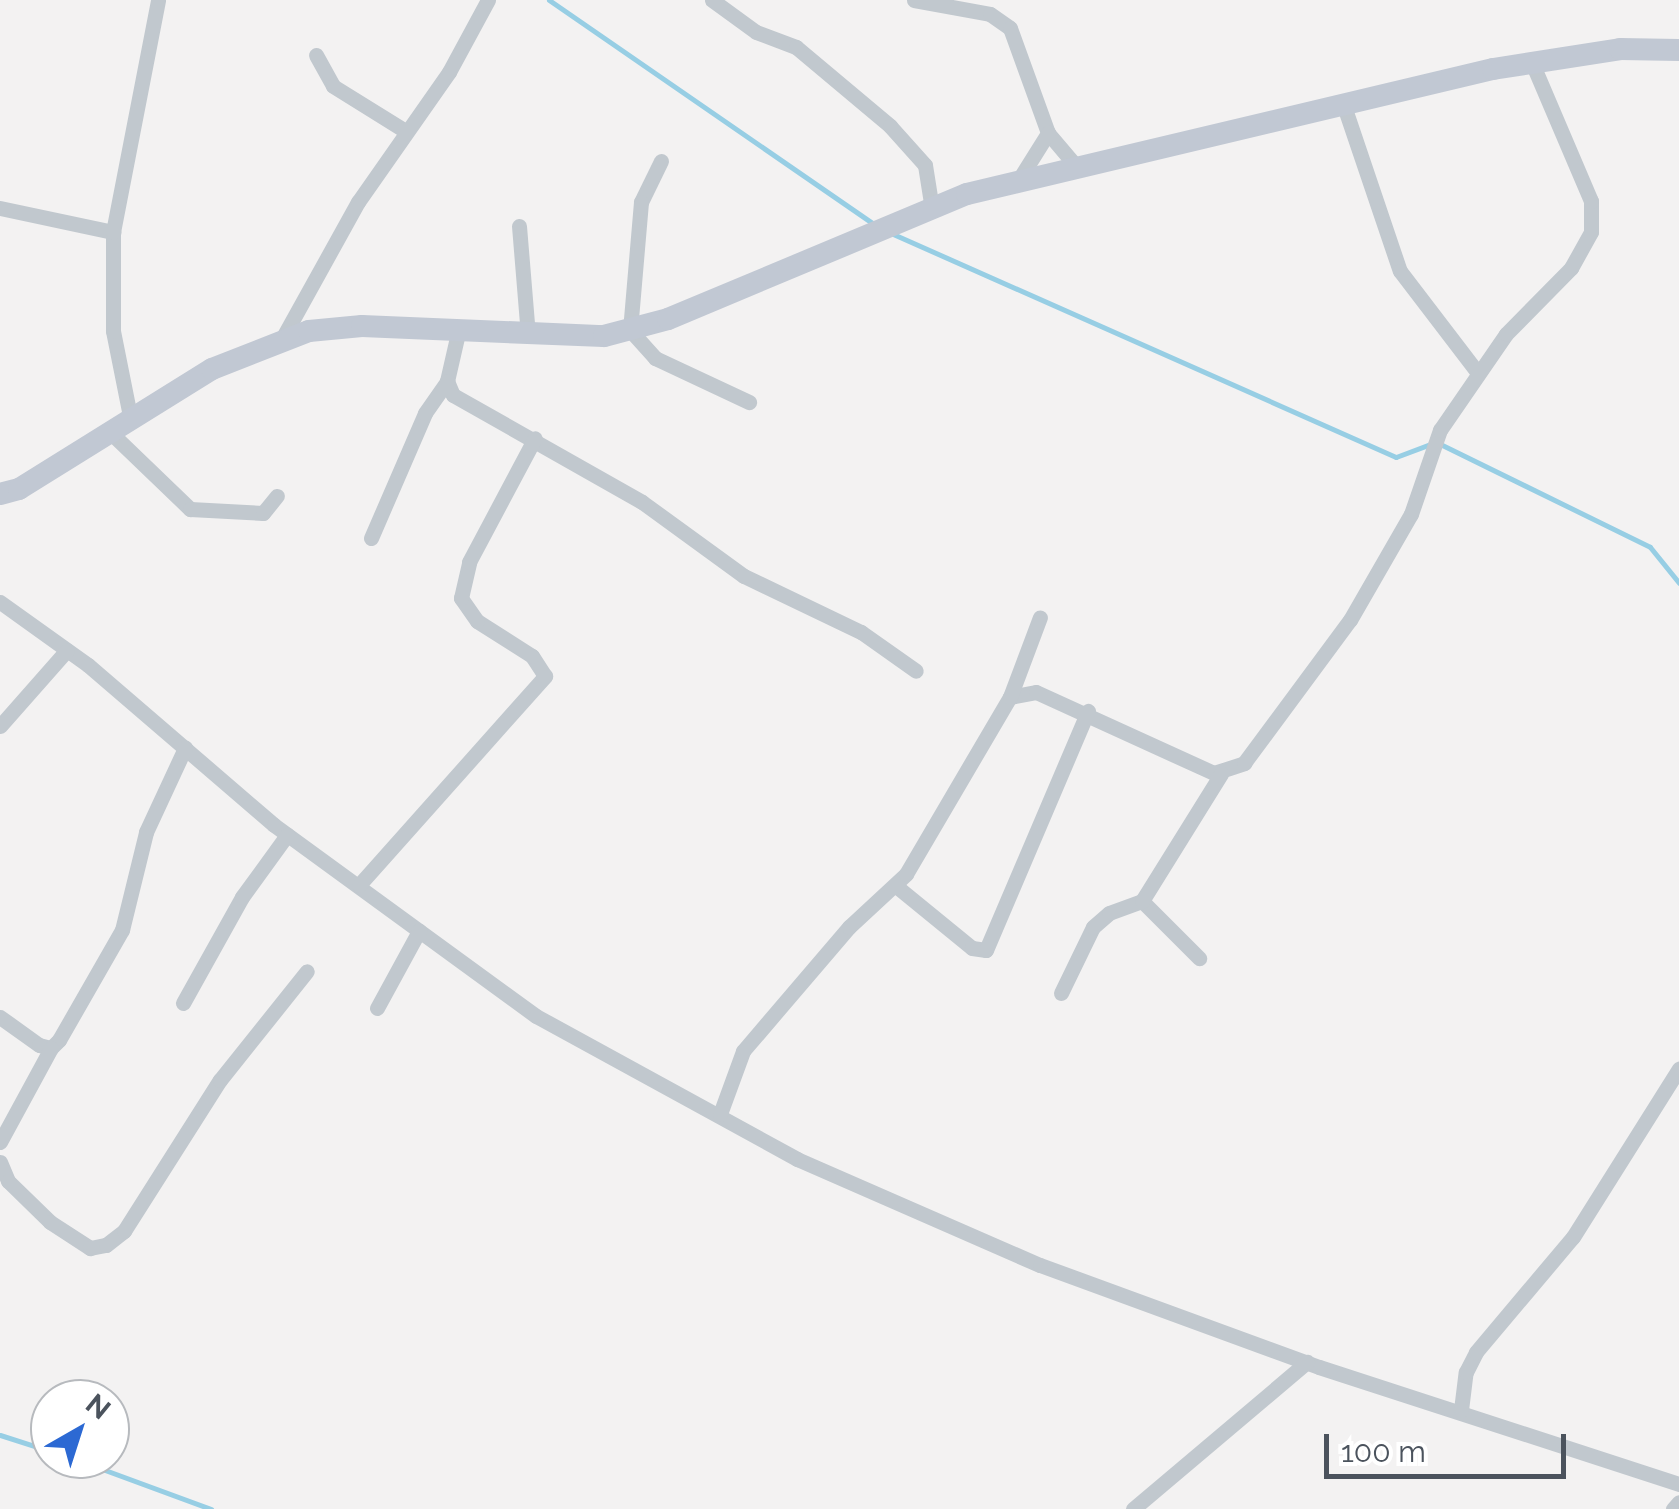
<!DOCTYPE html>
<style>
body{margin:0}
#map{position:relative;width:1679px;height:1509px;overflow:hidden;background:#f3f2f2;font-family:Raleway,sans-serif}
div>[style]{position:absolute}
.stream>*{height:5px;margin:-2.5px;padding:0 2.5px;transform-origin:2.5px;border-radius:2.5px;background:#97cee4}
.street>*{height:15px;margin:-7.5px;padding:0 7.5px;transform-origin:7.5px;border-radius:7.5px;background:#c1c8ce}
.secondary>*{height:22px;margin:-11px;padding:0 11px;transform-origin:11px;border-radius:11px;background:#c1c8d3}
span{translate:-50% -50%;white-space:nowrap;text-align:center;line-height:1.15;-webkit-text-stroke:8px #fff;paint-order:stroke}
.north{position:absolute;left:30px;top:1379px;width:100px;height:100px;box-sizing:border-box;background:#fff;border:2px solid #b7babe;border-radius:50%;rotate:39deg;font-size:28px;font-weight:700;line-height:40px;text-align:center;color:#4b535d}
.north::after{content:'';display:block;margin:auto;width:35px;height:45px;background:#2c69d3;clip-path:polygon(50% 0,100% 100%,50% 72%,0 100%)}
.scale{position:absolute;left:1324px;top:1434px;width:242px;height:45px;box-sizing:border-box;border:5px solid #4b535d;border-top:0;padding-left:12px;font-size:30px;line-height:35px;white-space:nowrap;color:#4b535d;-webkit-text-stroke:8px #fff;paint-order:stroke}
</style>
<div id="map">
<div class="stream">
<i style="left:549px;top:0;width:396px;rotate:34.6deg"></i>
<i style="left:893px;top:234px;width:550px;rotate:23.91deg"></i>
<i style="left:1396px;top:457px;width:43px;rotate:-20.6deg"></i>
<i style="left:1436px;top:442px;width:238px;rotate:26.1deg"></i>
<i style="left:1650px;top:547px;width:46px;rotate:51.1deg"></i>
<i style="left:0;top:1435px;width:52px;rotate:17.7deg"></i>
<i style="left:75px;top:1459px;width:145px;rotate:20.2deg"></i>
</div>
<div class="street">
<i style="left:712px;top:0;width:54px;rotate:36deg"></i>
<i style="left:756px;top:32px;width:43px;rotate:20.6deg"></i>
<i style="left:796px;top:47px;width:123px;rotate:40deg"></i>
<i style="left:890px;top:126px;width:52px;rotate:48.1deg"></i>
<i style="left:925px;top:165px;width:39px;rotate:81deg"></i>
<i style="left:914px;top:0;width:77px;rotate:10.4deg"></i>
<i style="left:990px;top:14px;width:24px;rotate:35deg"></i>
<i style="left:1010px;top:28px;width:112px;rotate:70.1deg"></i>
<i style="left:1048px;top:133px;width:43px;rotate:49.7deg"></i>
<i style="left:316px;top:55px;width:35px;rotate:61deg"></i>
<i style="left:333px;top:86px;width:84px;rotate:31.8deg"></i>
<i style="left:1343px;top:103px;width:177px;rotate:71.3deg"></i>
<i style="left:1400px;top:271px;width:128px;rotate:52.6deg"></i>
<i style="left:661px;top:161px;width:46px;rotate:116deg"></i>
<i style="left:641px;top:202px;width:128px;rotate:94.9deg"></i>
<i style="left:630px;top:330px;width:38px;rotate:48deg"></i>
<i style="left:655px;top:358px;width:104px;rotate:25.1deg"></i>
<i style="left:1018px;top:181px;width:57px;rotate:-58deg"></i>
<i style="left:0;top:208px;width:116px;rotate:12deg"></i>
<i style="left:519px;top:226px;width:109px;rotate:85.3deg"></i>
<i style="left:458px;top:333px;width:49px;rotate:102.9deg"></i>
<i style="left:447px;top:381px;width:15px;rotate:67deg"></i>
<i style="left:453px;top:395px;width:217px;rotate:29.5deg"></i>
<i style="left:642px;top:502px;width:126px;rotate:36deg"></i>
<i style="left:744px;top:576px;width:130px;rotate:25.6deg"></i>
<i style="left:861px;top:632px;width:67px;rotate:35.3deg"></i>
<i style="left:282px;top:339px;width:157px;rotate:-61deg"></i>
<i style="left:358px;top:202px;width:159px;rotate:-55deg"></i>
<i style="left:449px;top:72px;width:82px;rotate:-61.6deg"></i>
<i style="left:131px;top:421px;width:92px;rotate:-101.3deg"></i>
<i style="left:113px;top:331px;width:99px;rotate:-90deg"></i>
<i style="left:113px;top:232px;width:236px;rotate:-79deg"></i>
<i style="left:111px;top:433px;width:110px;rotate:43.9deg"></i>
<i style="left:190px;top:509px;width:73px;rotate:3.1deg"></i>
<i style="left:263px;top:513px;width:22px;rotate:-51deg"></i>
<i style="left:371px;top:538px;width:136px;rotate:-66.6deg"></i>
<i style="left:425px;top:413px;width:39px;rotate:-55deg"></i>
<i style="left:0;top:602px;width:108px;rotate:35.6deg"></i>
<i style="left:88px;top:665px;width:245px;rotate:40.7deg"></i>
<i style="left:274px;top:825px;width:324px;rotate:36.1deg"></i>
<i style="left:536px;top:1016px;width:298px;rotate:28.7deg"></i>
<i style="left:797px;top:1159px;width:265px;rotate:23.6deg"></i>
<i style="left:1040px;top:1265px;width:297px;rotate:20.1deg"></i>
<i style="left:1319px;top:1367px;width:379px;rotate:18deg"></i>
<i style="left:1010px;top:697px;width:26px;rotate:-11deg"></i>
<i style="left:1036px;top:692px;width:196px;rotate:24.5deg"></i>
<i style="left:1214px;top:773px;width:32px;rotate:-18deg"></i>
<i style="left:1244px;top:763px;width:178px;rotate:-53.5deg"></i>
<i style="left:1350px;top:620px;width:122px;rotate:-60.1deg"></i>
<i style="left:1411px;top:514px;width:89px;rotate:-71deg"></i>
<i style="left:1440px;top:430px;width:116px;rotate:-55.5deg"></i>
<i style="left:1506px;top:334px;width:93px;rotate:-45.4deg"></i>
<i style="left:1571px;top:268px;width:41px;rotate:-60.9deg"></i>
<i style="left:1591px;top:232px;width:31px;rotate:-90deg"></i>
<i style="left:1591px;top:201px;width:150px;rotate:-113.1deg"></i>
<i style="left:0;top:726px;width:101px;rotate:-48.6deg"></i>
<i style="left:359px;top:885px;width:280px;rotate:-48.3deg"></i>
<i style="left:545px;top:676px;width:24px;rotate:-123deg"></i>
<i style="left:532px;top:656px;width:65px;rotate:-147.5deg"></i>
<i style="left:477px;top:621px;width:28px;rotate:-125deg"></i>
<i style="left:461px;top:598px;width:37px;rotate:-77deg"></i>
<i style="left:469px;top:562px;width:140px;rotate:-62deg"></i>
<i style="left:896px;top:886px;width:98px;rotate:39.2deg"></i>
<i style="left:972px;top:948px;width:14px;rotate:8deg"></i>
<i style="left:986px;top:950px;width:260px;rotate:-66.9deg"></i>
<i style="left:1142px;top:901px;width:81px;rotate:45deg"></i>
<i style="left:1061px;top:993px;width:73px;rotate:-64.1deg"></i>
<i style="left:1093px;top:927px;width:21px;rotate:-41deg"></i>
<i style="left:1109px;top:913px;width:35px;rotate:-20deg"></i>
<i style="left:1142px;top:901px;width:150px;rotate:-58.1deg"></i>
<i style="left:183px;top:1003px;width:121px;rotate:-60.9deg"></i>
<i style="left:242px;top:897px;width:77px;rotate:-54deg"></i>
<i style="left:377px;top:1008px;width:88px;rotate:-61.4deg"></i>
<i style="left:0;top:1017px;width:48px;rotate:35.7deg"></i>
<i style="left:39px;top:1045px;width:12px;rotate:14deg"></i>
<i style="left:51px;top:1048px;width:11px;rotate:-45deg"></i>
<i style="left:59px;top:1040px;width:127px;rotate:-60.2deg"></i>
<i style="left:122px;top:930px;width:101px;rotate:-76.2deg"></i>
<i style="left:146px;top:832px;width:93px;rotate:-65.1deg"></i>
<i style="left:720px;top:1114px;width:67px;rotate:-69.9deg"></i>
<i style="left:743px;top:1051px;width:163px;rotate:-49.5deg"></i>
<i style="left:849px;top:927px;width:78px;rotate:-42.9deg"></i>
<i style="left:906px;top:874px;width:205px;rotate:-59.6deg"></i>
<i style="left:1010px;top:697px;width:85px;rotate:-69.4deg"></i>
<i style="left:0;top:1142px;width:107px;rotate:-61.5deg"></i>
<i style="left:0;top:1162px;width:21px;rotate:67deg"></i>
<i style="left:8px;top:1181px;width:59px;rotate:44.3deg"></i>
<i style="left:50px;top:1222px;width:48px;rotate:33deg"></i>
<i style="left:90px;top:1248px;width:16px;rotate:-11deg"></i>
<i style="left:106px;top:1245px;width:23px;rotate:-38deg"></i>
<i style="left:124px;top:1231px;width:179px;rotate:-57.6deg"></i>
<i style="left:220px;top:1080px;width:139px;rotate:-51.4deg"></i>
<i style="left:1461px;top:1410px;width:38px;rotate:-83deg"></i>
<i style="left:1466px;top:1372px;width:22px;rotate:-63deg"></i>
<i style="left:1476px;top:1352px;width:150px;rotate:-49.9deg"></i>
<i style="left:1573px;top:1237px;width:199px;rotate:-57.8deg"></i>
<i style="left:1133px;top:1509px;width:228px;rotate:-40.2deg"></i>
<i style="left:1673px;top:1509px;width:9px;rotate:-49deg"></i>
</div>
<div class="secondary">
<i style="left:0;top:494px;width:20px;rotate:-15deg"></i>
<i style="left:19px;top:489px;width:227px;rotate:-31.9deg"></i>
<i style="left:212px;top:369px;width:104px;rotate:-21.4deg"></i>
<i style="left:309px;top:331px;width:53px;rotate:-5.4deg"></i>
<i style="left:362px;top:326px;width:242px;rotate:2.4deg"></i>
<i style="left:604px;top:336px;width:66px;rotate:-14.9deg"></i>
<i style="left:668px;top:319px;width:324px;rotate:-22.7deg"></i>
<i style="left:967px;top:194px;width:541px;rotate:-13.37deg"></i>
<i style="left:1493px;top:69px;width:129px;rotate:-8.9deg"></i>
<i style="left:1620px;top:49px;width:59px;rotate:1deg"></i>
</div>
<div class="north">N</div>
<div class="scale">100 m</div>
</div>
